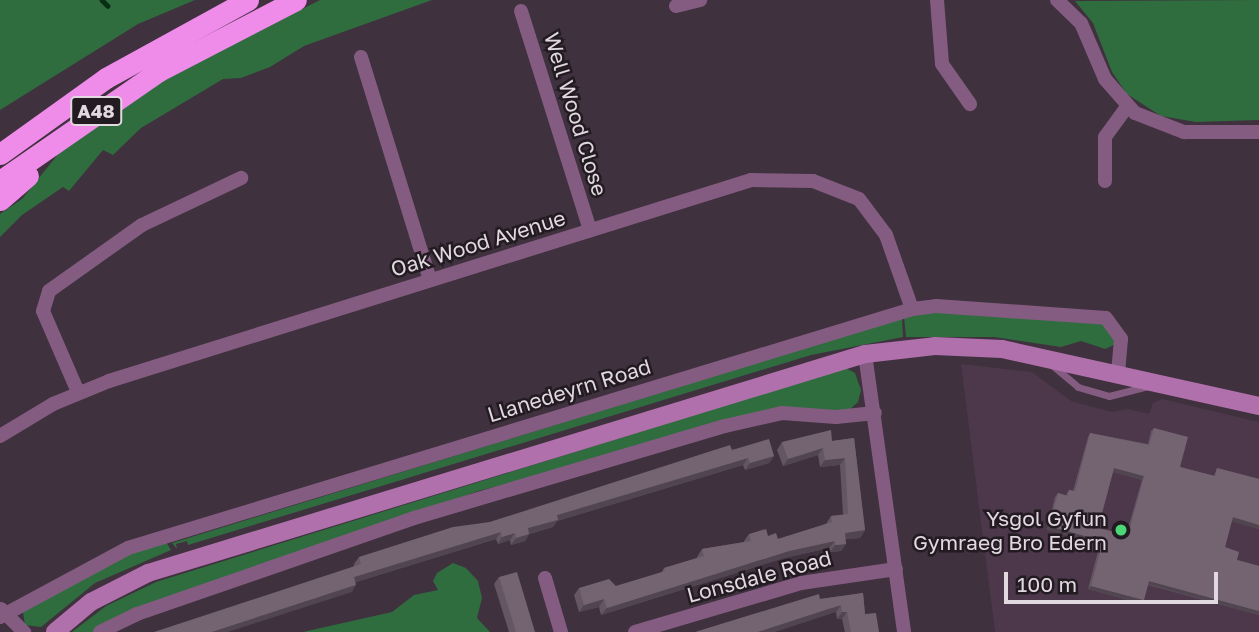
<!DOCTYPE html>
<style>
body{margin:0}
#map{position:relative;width:1259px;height:632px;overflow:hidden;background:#3f313e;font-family:"Golos Text",sans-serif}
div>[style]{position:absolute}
.built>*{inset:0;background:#4c384a}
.green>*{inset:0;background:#2f6d3f}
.stream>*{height:4.5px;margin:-2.25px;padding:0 2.25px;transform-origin:2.25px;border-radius:2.25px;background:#082e14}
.lane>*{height:7px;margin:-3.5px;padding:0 3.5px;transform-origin:3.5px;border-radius:3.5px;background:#855c81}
.street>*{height:14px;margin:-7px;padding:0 7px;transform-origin:7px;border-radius:7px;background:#855c81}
.secondary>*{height:18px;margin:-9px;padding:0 9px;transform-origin:9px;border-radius:9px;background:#b070ab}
.highway>*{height:21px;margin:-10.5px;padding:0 10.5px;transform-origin:10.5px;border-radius:10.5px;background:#ef8be9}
.wall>*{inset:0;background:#645662}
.shaded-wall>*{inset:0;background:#514650}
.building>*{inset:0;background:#746472}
.dots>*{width:19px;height:19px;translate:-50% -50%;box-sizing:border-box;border:4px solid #221b21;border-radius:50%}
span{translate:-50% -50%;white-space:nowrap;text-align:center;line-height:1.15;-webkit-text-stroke:5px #221b21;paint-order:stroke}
.shield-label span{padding:2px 5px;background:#221b21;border:2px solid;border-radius:5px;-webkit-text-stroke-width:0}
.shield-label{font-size:19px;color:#e2d8e0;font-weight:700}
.street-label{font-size:21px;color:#e2d8e0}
.poi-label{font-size:21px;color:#e2d8e0}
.right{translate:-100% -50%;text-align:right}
.scale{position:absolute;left:1004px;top:572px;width:214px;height:32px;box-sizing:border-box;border:4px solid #e2d8e0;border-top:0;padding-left:9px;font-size:21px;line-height:24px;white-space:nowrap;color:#e2d8e0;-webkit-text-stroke:5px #221b21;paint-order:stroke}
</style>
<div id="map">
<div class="built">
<i style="clip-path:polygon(961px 364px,1032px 372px,1071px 401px,1112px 412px,1128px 409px,1149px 414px,1153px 403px,1162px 399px,1259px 422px,1259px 632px,995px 632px)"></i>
</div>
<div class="green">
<i style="clip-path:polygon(0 0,195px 0,138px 24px,0 110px)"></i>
<i style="clip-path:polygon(320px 0,432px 0,304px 46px,270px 67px,241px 78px,223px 79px,141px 128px,113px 155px,103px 150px,69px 191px,63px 187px,22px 215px,0 237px,0 214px,22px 199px,59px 153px,156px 84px)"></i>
<i style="clip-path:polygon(1259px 0,1259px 120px,1196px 122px,1161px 116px,1127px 94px,1112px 72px,1093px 23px,1075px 1px)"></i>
<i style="clip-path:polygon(928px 312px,1106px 323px,1116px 344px,1105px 349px,1081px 341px,1061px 347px,994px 337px,906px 337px,904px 317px)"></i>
<i style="clip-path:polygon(902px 318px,903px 337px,811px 355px,188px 545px,187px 541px,176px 544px,177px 549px,172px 543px)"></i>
<i style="clip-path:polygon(846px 368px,855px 373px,861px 390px,858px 402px,848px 411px,807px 409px,478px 491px,95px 632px,72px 632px,106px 606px,156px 582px)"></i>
<i style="clip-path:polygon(166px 542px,171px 550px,95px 583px,41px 627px,25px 625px,23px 612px,121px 557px)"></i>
<i style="clip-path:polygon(453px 563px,466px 568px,478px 581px,482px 598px,477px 618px,490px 632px,303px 632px,392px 612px,414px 595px,438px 590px,433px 581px,437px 573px)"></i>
</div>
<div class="stream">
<i style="left:102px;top:0;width:8px;rotate:45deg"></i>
</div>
<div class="lane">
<i style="left:1052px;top:365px;width:34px;rotate:40deg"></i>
<i style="left:1078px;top:387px;width:32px;rotate:16deg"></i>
<i style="left:1109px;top:396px;width:40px;rotate:-14.4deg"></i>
</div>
<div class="street">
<i style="left:937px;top:0;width:64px;rotate:85.5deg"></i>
<i style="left:942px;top:64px;width:49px;rotate:55deg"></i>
<i style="left:1057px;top:0;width:33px;rotate:44deg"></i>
<i style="left:1081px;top:23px;width:61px;rotate:66.8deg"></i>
<i style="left:1105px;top:79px;width:45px;rotate:48.6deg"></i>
<i style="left:1135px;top:113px;width:53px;rotate:21.2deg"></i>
<i style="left:1184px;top:132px;width:75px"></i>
<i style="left:676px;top:6px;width:25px;rotate:-14deg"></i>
<i style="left:521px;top:11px;width:230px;rotate:72.5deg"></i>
<i style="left:361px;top:57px;width:233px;rotate:72.8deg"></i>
<i style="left:1105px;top:181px;width:44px;rotate:-90deg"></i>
<i style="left:1105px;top:137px;width:37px;rotate:-54deg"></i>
<i style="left:865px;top:354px;width:281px;rotate:82deg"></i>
<i style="left:78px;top:392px;width:88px;rotate:-113.4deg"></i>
<i style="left:43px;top:311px;width:21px;rotate:-73deg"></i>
<i style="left:49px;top:291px;width:114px;rotate:-35.4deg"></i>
<i style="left:142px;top:225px;width:110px;rotate:-25.4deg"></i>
<i style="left:0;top:436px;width:62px;rotate:-31.1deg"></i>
<i style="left:53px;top:404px;width:61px;rotate:-22.3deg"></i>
<i style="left:109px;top:381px;width:673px;rotate:-17.38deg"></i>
<i style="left:751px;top:180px;width:62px;rotate:0.9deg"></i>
<i style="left:813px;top:181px;width:49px;rotate:21.4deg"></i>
<i style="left:859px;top:199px;width:45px;rotate:53.1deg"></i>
<i style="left:886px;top:235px;width:78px;rotate:70.6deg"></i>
<i style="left:545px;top:578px;width:56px;rotate:73.5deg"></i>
<i style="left:1px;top:609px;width:33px;rotate:45deg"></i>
<i style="left:0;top:617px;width:145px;rotate:-28.3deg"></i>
<i style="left:128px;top:548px;width:820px;rotate:-16.95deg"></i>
<i style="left:912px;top:309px;width:24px;rotate:-7deg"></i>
<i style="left:936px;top:306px;width:170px;rotate:4deg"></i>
<i style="left:1106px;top:318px;width:26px;rotate:54deg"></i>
<i style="left:1121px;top:339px;width:34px;rotate:95deg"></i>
<i style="left:100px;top:632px;width:41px;rotate:-25.9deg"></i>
<i style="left:137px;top:614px;width:293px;rotate:-19.1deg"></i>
<i style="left:414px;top:518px;width:324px;rotate:-16.5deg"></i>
<i style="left:725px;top:426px;width:58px;rotate:-12.8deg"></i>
<i style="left:782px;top:413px;width:54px;rotate:4.2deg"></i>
<i style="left:836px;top:417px;width:39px;rotate:-6deg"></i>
<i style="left:635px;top:632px;width:173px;rotate:-16.4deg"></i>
<i style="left:801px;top:583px;width:96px;rotate:-8.4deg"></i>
</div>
<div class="secondary">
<i style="left:55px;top:632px;width:47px;rotate:-39.8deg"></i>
<i style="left:91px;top:602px;width:64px;rotate:-27deg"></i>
<i style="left:148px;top:573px;width:750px;rotate:-16.98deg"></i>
<i style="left:865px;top:354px;width:70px;rotate:-6.5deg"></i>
<i style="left:935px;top:346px;width:67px;rotate:2.6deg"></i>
<i style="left:1002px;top:349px;width:263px;rotate:12.5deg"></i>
</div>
<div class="highway">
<i style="left:0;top:154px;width:130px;rotate:-35.6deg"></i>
<i style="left:106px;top:78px;width:162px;rotate:-28.8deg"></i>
<i style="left:0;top:181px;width:193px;rotate:-34.7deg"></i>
<i style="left:159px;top:71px;width:154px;rotate:-27.4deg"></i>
<i style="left:0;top:200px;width:37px;rotate:-41deg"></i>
</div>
<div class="wall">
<i style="clip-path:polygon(evenodd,1154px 428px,1180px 467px,1214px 476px,1217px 468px,1259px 479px,1259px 529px,1231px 521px,1225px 547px,1237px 560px,1259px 566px,1259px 615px,1148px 585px,1142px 604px,1088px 589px,1100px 544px,1047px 530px,1055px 497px,1058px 493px,1066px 495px,1069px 490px,1073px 491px,1088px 437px,1090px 433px,1148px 444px,1151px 431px,1154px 428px,1113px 472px,1142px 480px,1126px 535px,1098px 528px,1113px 472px)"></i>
<i style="clip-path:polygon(854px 438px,865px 530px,860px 538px,845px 539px,846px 544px,841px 551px,830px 552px,829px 548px,784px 558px,601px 615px,599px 607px,579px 612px,574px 595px,579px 588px,616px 586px,661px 573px,664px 568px,697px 558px,697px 557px,702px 549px,744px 542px,744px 541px,749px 534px,768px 536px,778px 539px,826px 524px,831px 516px,843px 515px,840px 465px,820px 467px,818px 455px,783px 466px,777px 450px,782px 442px,832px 441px)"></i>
<i style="clip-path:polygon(732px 450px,774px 456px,769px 463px,745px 470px,743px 465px,557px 521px,553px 527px,529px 534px,525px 541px,511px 545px,510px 540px,498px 544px,496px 539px,356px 582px,352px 592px,354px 564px,359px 557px,490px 522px)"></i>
<i style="clip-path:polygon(499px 577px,535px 632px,509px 632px,494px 584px)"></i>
<i style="clip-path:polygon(863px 593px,865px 614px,879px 632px,845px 632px,842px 619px,837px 619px,836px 612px,820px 599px)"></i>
</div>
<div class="shaded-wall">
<i style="clip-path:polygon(823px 448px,818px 455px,783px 466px,788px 459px)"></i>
<i style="clip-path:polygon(774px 456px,769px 463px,745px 470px,750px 463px)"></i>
<i style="clip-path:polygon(748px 458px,743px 465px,557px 521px,553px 527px,523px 535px,528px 528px,557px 515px)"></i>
<i style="clip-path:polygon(845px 458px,840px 465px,820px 467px,825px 460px)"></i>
<i style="clip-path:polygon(1114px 468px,1144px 476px,1142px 480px,1112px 472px)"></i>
<i style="clip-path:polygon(1233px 517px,1259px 525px,1259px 529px,1230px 521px)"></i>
<i style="clip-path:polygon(1049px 526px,1103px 541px,1100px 544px,1047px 530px)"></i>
<i style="clip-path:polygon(865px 530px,860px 538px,839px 540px,845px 533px)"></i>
<i style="clip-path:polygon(501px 532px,496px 539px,349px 584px,354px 577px)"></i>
<i style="clip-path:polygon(515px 533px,510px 540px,498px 544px,502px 537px)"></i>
<i style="clip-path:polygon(529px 534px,525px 541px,511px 545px,516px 538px)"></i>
<i style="clip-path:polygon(835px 541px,829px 548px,784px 558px,601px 615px,607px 608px,789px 551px)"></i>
<i style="clip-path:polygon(846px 544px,841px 551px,830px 552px,835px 545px)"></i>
<i style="clip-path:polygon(1149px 581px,1259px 611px,1259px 615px,1147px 584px)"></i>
<i style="clip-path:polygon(356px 585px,352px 592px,228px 632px,212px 632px)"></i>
<i style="clip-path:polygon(1091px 586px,1144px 600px,1142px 604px,1088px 589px)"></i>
<i style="clip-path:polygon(604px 599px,599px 607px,579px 612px,584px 605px)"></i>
<i style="clip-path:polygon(841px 605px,836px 612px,775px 632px,758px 632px)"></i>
<i style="clip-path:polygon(842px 612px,847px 612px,842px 619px,837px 619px)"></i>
</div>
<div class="building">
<i style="clip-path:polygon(evenodd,1154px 428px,1188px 437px,1180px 467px,1215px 476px,1217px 468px,1259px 479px,1259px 525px,1233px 517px,1225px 547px,1239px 552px,1237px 560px,1259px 566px,1259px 611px,1149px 581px,1144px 600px,1091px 586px,1103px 541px,1049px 526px,1058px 493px,1067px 496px,1069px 490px,1075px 491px,1090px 433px,1149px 445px,1154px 428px,1114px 468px,1144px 476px,1128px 535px,1098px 528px,1114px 468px)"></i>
<i style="clip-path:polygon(831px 430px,832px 441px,854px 438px,865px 530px,845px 533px,846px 544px,835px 545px,835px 541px,789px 551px,607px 608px,604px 599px,584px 605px,579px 588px,609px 579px,616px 586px,665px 571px,664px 568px,704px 556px,702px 549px,751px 541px,749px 534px,766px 529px,768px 536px,776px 533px,778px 539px,832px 522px,831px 516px,848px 514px,845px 458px,825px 460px,823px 448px,788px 459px,782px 442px)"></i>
<i style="clip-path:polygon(769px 439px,774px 456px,750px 463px,748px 458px,557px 515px,558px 520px,528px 528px,529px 534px,516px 538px,515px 533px,502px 537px,501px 532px,354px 577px,356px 585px,212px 632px,154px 632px,361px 564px,359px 557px,453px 527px,490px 522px,730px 445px,732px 450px)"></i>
<i style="clip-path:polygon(517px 572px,535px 632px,516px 632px,499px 577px)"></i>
<i style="clip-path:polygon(863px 593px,865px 614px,876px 613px,879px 632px,851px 632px,847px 612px,842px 612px,841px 605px,758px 632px,695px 632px,819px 594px,820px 599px)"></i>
</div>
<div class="dots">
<i style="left:1121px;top:530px;background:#4dd676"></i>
</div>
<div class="shield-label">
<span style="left:96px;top:111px">A48</span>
</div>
<div class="street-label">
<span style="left:576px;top:114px;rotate:73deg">Well Wood Close</span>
<span style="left:478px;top:243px;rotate:-17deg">Oak Wood Avenue</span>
<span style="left:569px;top:390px;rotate:-17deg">Llanedeyrn Road</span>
<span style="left:759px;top:576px;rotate:-15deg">Lonsdale Road</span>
</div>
<div class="poi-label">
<span class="right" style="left:1107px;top:530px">Ysgol Gyfun<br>Gymraeg Bro Edern</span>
</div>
<div class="scale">100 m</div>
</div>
